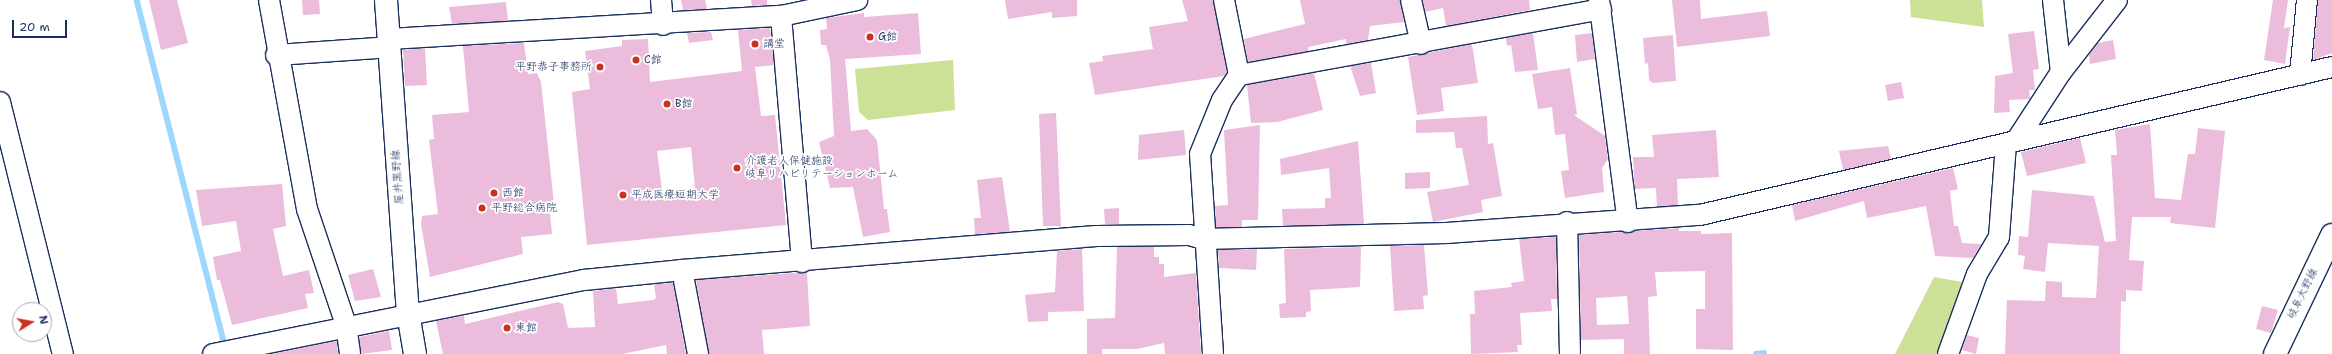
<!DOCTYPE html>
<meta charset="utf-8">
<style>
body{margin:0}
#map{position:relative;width:2332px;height:354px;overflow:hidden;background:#fff;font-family:"Shantell Sans","Klee One",sans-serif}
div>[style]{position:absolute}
.green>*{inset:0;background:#cce196}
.stream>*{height:5.5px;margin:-2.75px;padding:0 2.75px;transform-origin:2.75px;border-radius:2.75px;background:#9ed7fe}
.building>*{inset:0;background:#ecbcdd}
.roads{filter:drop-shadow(1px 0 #1b2f5e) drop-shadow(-1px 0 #1b2f5e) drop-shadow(0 1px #1b2f5e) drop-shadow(0 -1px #1b2f5e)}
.street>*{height:20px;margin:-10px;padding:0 10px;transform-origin:10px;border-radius:10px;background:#fff}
.secondary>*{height:22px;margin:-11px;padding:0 11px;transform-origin:11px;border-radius:11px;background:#fff}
.primary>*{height:22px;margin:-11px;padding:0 11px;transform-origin:11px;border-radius:11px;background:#fff}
.dots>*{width:11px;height:11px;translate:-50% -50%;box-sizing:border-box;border:2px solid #fff;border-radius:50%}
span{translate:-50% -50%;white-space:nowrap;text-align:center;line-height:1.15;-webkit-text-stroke:3.5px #fff;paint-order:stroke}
.poi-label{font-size:11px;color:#1b2f5e}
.left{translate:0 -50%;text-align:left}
.right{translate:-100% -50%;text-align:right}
.street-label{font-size:11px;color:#1b2f5e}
.north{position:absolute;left:12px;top:302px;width:40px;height:40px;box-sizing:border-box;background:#fff;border:1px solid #a4acbf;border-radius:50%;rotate:79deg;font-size:11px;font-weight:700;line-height:16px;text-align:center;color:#1b2f5e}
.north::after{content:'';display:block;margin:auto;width:14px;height:18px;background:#c8321e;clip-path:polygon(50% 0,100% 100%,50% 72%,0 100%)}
.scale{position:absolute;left:12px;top:20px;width:55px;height:18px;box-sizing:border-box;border:2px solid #1b2f5e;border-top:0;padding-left:5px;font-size:12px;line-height:14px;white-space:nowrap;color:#1b2f5e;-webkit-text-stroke:3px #fff;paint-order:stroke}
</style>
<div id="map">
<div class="green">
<i style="clip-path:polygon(1910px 0,1982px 0,1984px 27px,1911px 17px)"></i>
<i style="clip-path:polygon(953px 60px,955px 110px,868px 120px,859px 112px,855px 69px)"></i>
<i style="clip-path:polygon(1934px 277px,1962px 282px,1941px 354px,1895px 354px)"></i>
</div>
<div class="stream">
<i style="left:137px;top:0;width:359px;rotate:75.7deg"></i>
<i style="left:1756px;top:354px;width:8px;rotate:-7deg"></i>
</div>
<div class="building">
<i style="clip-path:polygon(149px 0,177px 0,188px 43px,161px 50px)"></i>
<i style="clip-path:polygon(302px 0,319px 0,320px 14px,303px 15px)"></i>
<i style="clip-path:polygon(681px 0,705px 0,707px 9px,683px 10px)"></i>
<i style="clip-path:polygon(751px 0,767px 0,767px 5px,752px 6px)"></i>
<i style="clip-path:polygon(1005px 0,1077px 0,1077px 16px,1052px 18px,1052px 12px,1008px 19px)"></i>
<i style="clip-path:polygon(1182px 0,1213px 0,1227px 73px,1224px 76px,1095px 95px,1089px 63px,1103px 61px,1102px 56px,1153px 49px,1149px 27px,1188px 21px)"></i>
<i style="clip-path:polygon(1300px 0,1400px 0,1404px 22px,1370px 26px,1368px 40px,1346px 44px,1346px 39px,1308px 47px,1309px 51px,1248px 62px,1244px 39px,1305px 24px)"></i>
<i style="clip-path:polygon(1423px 0,1529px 0,1530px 10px,1446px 26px,1443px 8px,1425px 12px)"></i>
<i style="clip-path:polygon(1672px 0,1700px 0,1701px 19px,1767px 11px,1770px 36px,1677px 47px)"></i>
<i style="clip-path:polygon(2273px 0,2288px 0,2284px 28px,2290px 27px,2285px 64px,2264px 60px)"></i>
<i style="clip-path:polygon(2318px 0,2332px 0,2332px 53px,2313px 60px)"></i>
<i style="clip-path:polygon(506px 2px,508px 21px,452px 24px,449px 7px)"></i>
<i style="clip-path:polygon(864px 13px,864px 17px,918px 13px,921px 54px,845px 59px,851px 131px,867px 129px,877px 140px,884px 209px,887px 209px,890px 232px,863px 237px,853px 187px,830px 188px,819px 142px,834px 136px,830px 60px,826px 45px,821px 45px,820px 30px,827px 29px,826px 18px)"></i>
<i style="clip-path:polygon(evenodd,770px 28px,774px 65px,755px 67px,761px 116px,775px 115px,786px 225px,587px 245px,572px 92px,590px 89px,585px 51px,622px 46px,622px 40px,648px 39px,650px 82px,742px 71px,738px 30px,770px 28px,691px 147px,695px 188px,662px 191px,657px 151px,691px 147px)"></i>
<i style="clip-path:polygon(2034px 31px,2039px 69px,2033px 70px,2035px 90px,2029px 90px,2030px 99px,2009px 100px,2010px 112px,1994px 113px,1995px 76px,2013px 73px,2008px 34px)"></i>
<i style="clip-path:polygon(711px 32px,713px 40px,689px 43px,687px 33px)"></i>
<i style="clip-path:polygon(1533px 33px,1538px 70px,1515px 72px,1511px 45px,1507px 46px,1506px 38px)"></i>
<i style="clip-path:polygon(1592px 33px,1595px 59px,1577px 62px,1575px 35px)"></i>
<i style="clip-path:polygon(1673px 35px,1676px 81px,1653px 83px,1649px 80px,1648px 63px,1645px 64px,1643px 38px)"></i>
<i style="clip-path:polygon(2113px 40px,2116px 59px,2090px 64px,2089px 55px,2098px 43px)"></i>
<i style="clip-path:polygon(524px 43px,528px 74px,537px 73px,541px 82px,555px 213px,550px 213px,552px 234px,521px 237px,523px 254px,430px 277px,421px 224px,422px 216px,438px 214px,429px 140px,434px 139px,432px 115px,469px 112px,463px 46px)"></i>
<i style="clip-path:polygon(1472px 44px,1478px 83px,1441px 88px,1444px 111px,1417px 115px,1408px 57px)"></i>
<i style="clip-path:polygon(425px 48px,427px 85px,405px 86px,403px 50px)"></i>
<i style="clip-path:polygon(1371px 63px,1376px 93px,1360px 96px,1350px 66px)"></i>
<i style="clip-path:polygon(1570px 68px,1577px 114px,1574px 115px,1605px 136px,1608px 159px,1602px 168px,1604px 192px,1565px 198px,1561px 171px,1569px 170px,1565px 134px,1555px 135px,1552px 107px,1538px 109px,1532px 74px)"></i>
<i style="clip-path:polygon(1314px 73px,1323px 110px,1277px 122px,1251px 123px,1247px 85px)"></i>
<i style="clip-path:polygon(1901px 82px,1904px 98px,1888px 101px,1885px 85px)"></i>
<i style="clip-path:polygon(1056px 113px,1061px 226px,1043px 226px,1039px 114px)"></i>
<i style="clip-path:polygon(1487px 116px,1488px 144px,1493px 143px,1502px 196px,1481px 200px,1483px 212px,1433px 222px,1427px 192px,1469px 185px,1462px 148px,1456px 148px,1454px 132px,1416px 133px,1416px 120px)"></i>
<i style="clip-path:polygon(2150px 124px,2155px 198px,2181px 200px,2188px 154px,2195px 154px,2198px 128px,2225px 131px,2215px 228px,2170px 223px,2171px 217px,2132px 217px,2129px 260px,2144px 261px,2142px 291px,2126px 290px,2126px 302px,2121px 301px,2120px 354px,2005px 354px,2007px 300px,2045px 301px,2046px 281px,2062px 282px,2062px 297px,2096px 298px,2099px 246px,2048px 243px,2045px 272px,2023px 269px,2025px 256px,2018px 255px,2019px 236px,2028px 237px,2032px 190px,2094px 196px,2105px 242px,2116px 241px,2111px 155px,2117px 155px,2115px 130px)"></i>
<i style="clip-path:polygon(1260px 125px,1258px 220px,1242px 220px,1242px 227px,1216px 227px,1215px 206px,1228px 205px,1224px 130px)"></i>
<i style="clip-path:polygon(1184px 130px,1186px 155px,1138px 160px,1139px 135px)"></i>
<i style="clip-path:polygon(1716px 130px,1719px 177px,1677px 179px,1678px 205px,1657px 207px,1656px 188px,1635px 189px,1633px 157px,1654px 157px,1652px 135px)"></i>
<i style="clip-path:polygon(2080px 138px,2086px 163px,2027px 176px,2021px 152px)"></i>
<i style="clip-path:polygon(1358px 141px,1364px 224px,1283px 226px,1282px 209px,1325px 208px,1325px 198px,1331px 198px,1329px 168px,1281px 175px,1280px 159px)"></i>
<i style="clip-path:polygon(1888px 146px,1891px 159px,1843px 170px,1839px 151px)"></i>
<i style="clip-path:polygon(1953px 168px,1958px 189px,1950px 191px,1954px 226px,1958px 226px,1962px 243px,1981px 244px,1973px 258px,1935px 256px,1926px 206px,1867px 218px,1864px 201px,1795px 221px,1792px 205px)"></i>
<i style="clip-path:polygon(1430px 172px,1430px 188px,1405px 189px,1405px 173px)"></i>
<i style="clip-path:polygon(1002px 177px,1010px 232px,975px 234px,974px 218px,981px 218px,977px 180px)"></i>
<i style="clip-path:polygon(282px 184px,286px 226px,273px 229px,283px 276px,309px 270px,314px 293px,305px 294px,308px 308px,232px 325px,220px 280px,217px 280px,213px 257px,241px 251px,236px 221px,202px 226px,196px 190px)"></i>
<i style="clip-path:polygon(1119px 208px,1119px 224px,1105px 224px,1104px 209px)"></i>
<i style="clip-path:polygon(evenodd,1679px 228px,1679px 231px,1701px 231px,1701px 234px,1732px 233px,1733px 350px,1696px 349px,1696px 309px,1705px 309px,1705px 271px,1655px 272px,1657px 296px,1648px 297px,1650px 354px,1624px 354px,1624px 339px,1581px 340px,1579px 235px,1679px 228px,1627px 296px,1629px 324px,1597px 325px,1596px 298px,1627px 296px)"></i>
<i style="clip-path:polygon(1556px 237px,1557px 299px,1551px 299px,1552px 311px,1520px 313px,1522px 345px,1517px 345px,1518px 352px,1471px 354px,1470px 314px,1475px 314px,1474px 291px,1512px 287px,1511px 283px,1524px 281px,1519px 239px)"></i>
<i style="clip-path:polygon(1424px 245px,1428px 295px,1423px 296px,1424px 309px,1394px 311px,1390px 246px)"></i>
<i style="clip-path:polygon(1117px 247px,1154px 247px,1154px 257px,1159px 257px,1159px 264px,1164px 264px,1164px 277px,1196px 273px,1201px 354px,1165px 354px,1164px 343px,1137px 349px,1102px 349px,1102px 354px,1087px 354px,1087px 319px,1115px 318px)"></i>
<i style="clip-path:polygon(1361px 247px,1360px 287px,1310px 290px,1311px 311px,1306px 312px,1306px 317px,1280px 318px,1279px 304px,1286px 303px,1284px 249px)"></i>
<i style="clip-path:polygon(1082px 249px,1084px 311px,1048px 312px,1048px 321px,1028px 322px,1025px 295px,1055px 292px,1057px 251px)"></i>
<i style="clip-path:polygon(1257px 249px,1256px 270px,1219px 268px,1218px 250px)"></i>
<i style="clip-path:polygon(373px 269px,381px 297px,355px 301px,348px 275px)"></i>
<i style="clip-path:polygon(807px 272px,810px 326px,762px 330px,764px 354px,709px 354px,696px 280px)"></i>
<i style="clip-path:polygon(673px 283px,686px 354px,667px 354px,666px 345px,622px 354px,443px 354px,436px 321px,464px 316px,465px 324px,558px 302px,563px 304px,568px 328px,595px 327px,593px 291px,616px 288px,618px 304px,653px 300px,656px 298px,654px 284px)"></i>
<i style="clip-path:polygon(2262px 306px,2278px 310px,2271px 333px,2256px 329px)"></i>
<i style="clip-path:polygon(389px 331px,392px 350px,361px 354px,359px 337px)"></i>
<i style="clip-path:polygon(1967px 335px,1979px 338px,1976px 354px,1962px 350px)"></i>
<i style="clip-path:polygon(337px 341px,338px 354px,272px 354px)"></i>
</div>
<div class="roads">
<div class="street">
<i style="left:269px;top:0;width:212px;rotate:79.7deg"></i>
<i style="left:307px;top:209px;width:122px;rotate:71.4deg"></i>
<i style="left:346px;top:325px;width:29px;rotate:82deg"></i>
<i style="left:661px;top:0;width:25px;rotate:85deg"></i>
<i style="left:1411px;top:0;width:45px;rotate:77.2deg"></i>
<i style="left:1599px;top:0;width:224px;rotate:82.6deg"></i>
<i style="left:2053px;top:0;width:72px;rotate:83.7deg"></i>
<i style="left:781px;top:16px;width:247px;rotate:85.1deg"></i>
<i style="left:389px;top:39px;width:393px;rotate:-3.4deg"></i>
<i style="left:781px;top:16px;width:78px;rotate:-11.9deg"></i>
<i style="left:276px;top:55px;width:113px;rotate:-4deg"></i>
<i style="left:1239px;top:75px;width:368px;rotate:-10.3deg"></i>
<i style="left:2300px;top:75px;width:75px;rotate:-84.7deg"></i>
<i style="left:0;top:102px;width:260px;rotate:76deg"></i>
<i style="left:2016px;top:141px;width:82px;rotate:-56.9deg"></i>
<i style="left:2061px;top:72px;width:91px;rotate:-52.1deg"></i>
<i style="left:1567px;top:222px;width:132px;rotate:88.7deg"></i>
<i style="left:682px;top:270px;width:86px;rotate:79.2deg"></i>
<i style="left:213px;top:354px;width:378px;rotate:-11.3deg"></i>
<i style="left:584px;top:280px;width:99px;rotate:-5.8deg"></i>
<i style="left:682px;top:270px;width:416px;rotate:-4.7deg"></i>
<i style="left:1097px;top:236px;width:92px;rotate:-0.6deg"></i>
<i style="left:1189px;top:235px;width:15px;rotate:16deg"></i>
<i style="left:1203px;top:239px;width:243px;rotate:-1.4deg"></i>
<i style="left:1446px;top:233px;width:255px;rotate:-4.1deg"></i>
<i style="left:1700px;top:215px;width:649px;rotate:-13.18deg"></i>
<i style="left:1213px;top:354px;width:200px;rotate:-93.7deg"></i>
<i style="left:1200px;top:154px;width:58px;rotate:-67.8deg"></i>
<i style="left:1222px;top:100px;width:30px;rotate:-56deg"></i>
<i style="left:1239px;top:75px;width:76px;rotate:-101.3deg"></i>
<i style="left:1948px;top:354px;width:85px;rotate:-70.1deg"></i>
<i style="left:1977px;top:274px;width:43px;rotate:-59.3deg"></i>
<i style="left:1999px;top:237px;width:93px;rotate:-85.7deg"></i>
</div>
<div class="secondary">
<i style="left:386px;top:0;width:314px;rotate:86deg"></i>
<i style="left:408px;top:313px;width:42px;rotate:80.3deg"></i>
</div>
<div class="primary">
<i style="left:2275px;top:354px;width:132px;rotate:-64.4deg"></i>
</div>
</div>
<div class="dots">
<i style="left:870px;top:37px;background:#c8321e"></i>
<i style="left:755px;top:44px;background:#c8321e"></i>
<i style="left:636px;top:60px;background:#c8321e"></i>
<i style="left:600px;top:67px;background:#c8321e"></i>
<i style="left:667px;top:104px;background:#c8321e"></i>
<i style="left:737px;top:168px;background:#c8321e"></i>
<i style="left:494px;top:193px;background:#c8321e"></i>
<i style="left:623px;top:195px;background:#c8321e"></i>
<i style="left:482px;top:208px;background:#c8321e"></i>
<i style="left:507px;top:328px;background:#c8321e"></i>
</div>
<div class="poi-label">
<span class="left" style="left:878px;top:37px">G館</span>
<span class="left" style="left:763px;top:44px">講堂</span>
<span class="left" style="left:644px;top:60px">C館</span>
<span class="right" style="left:592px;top:67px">平野恭子事務所</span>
<span class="left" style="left:675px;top:104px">B館</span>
<span class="left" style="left:745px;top:168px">介護老人保健施設<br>岐阜リハビリテーションホーム</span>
<span class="left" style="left:502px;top:193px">西館</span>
<span class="left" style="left:631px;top:195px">平成医療短期大学</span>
<span class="left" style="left:491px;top:208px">平野総合病院</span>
<span class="left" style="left:515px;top:328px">東館</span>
</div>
<div class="street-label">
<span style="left:398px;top:177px;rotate:-94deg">屋井黒野線</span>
<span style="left:2303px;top:294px;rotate:-64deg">岐阜大野線</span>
</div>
<div class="north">N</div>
<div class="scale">20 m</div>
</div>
